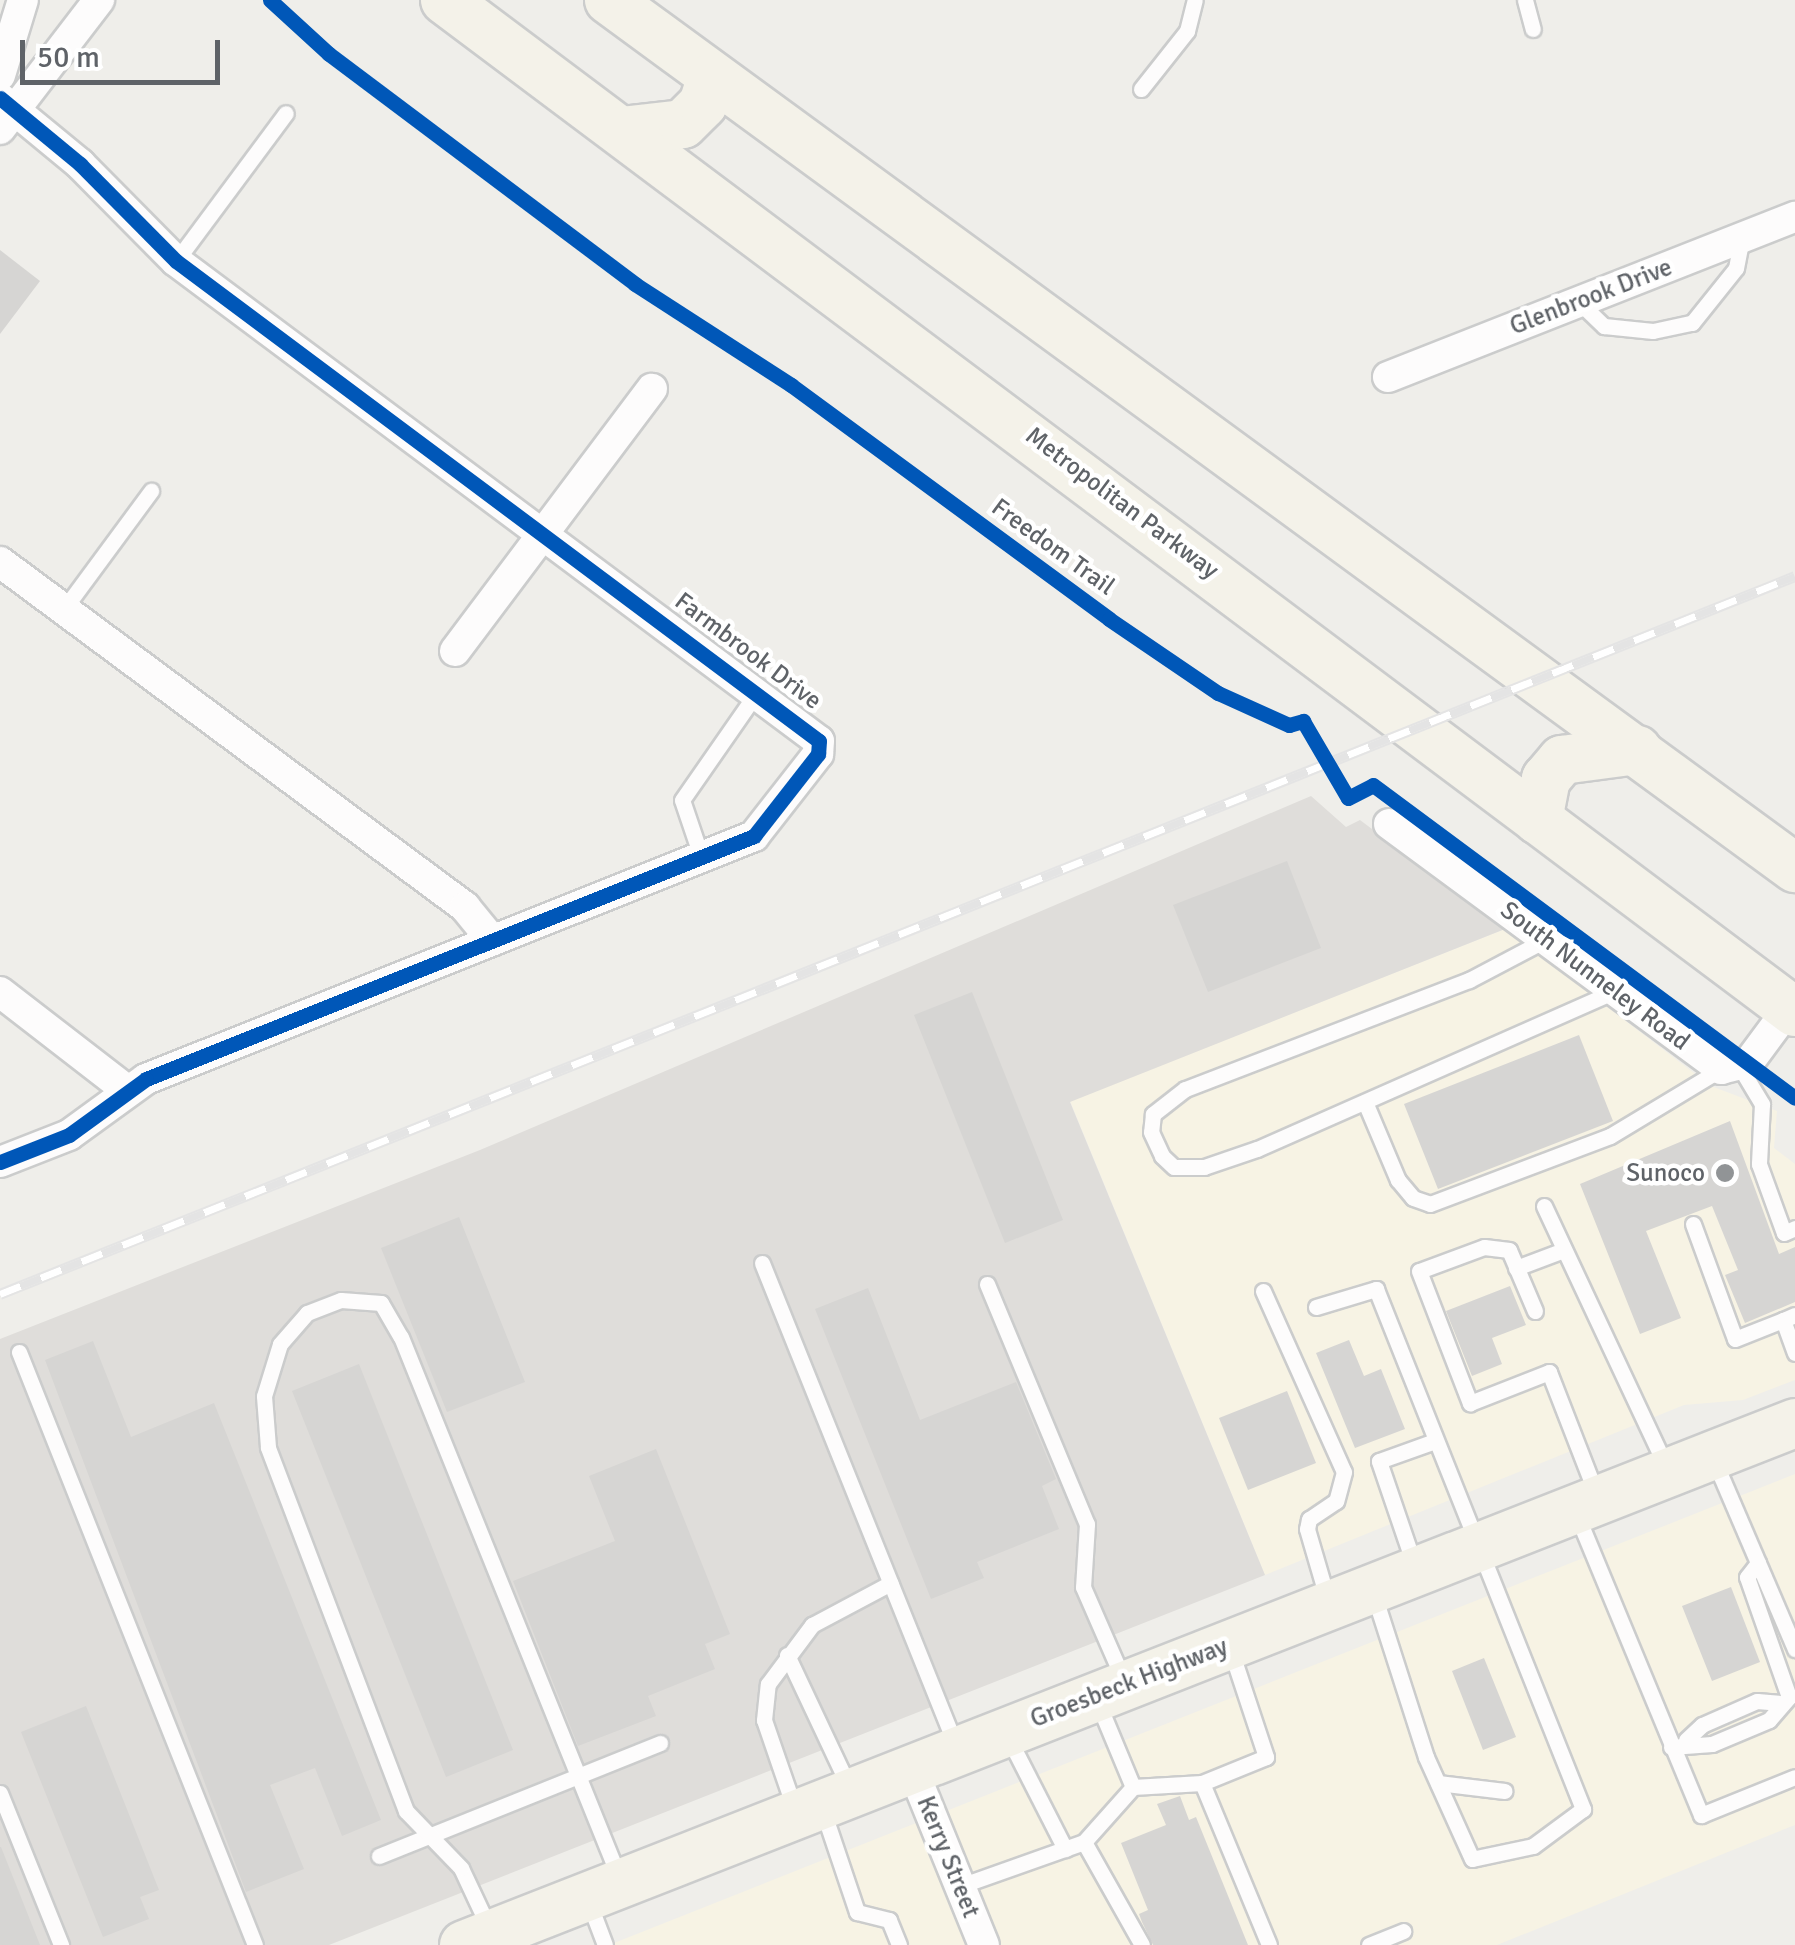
<!DOCTYPE html>
<style>
body{margin:0}
#map{position:relative;width:1795px;height:1945px;overflow:hidden;background:#efeeea;font-family:Signika,sans-serif}
div>[style]{position:absolute}
.commercial>*{inset:0;background:#f7f3e4}
.industrial>*{inset:0;background:#dfddda}
.building>*{inset:0;background:#d6d5d3}
.roads{filter:drop-shadow(2px 0 #cbcccc) drop-shadow(-2px 0 #cbcccc) drop-shadow(0 2px #cbcccc) drop-shadow(0 -2px #cbcccc)}
.service>*{height:15px;margin:-7.5px;padding:0 7.5px;transform-origin:7.5px;border-radius:7.5px;background:#fdfcfc}
.minor>*{height:30px;margin:-15px;padding:0 15px;transform-origin:15px;border-radius:15px;background:#fdfcfc}
.primary>*{height:48px;margin:-24px;padding:0 24px;transform-origin:24px;border-radius:24px;background:#f4f2e9}
.rail>*{height:11px;margin-top:-5.5px;transform-origin:0;background:repeating-linear-gradient(90deg,#fff 0 22px,#e4e4e4 0 44px);box-sizing:border-box;border-block:2px solid #e4e4e4}
.cycleway>*{height:15px;margin:-7.5px;padding:0 7.5px;transform-origin:7.5px;border-radius:7.5px;background:#0057b8}
.dots>*{width:28px;height:28px;translate:-50% -50%;box-sizing:border-box;border:5px solid #fff;border-radius:50%}
span{translate:-50% -50%;white-space:nowrap;text-align:center;line-height:1.15;-webkit-text-stroke:9px #fff;paint-order:stroke}
.street-label{font-size:25px;color:#5f6368}
.poi-label{font-size:25px;color:#5f6368}
.right{translate:-100% -50%;text-align:right}
.scale{position:absolute;left:20px;top:40px;width:200px;height:45px;box-sizing:border-box;border:5px solid #5f6368;border-top:0;padding-left:12px;font-size:30px;line-height:35px;white-space:nowrap;color:#5f6368;-webkit-text-stroke:8px #fff;paint-order:stroke}
</style>
<div id="map">
<div class="commercial">
<i style="clip-path:polygon(1505px 929px,1711px 1086px,1777px 1111px,1774px 1148px,1795px 1164px,1795px 1380px,1743px 1400px,1684px 1405px,1265px 1575px,1070px 1101px)"></i>
<i style="clip-path:polygon(1795px 1474px,1795px 1825px,1497px 1945px,609px 1945px)"></i>
</div>
<div class="industrial">
<i style="clip-path:polygon(1311px 796px,1346px 827px,1360px 820px,1505px 929px,1070px 1102px,1265px 1575px,329px 1945px,0 1945px,0 1339px,480px 1150px)"></i>
</div>
<div class="building">
<i style="clip-path:polygon(0 250px,40px 281px,0 334px)"></i>
<i style="clip-path:polygon(1287px 861px,1321px 948px,1208px 992px,1173px 905px)"></i>
<i style="clip-path:polygon(972px 992px,1063px 1220px,1005px 1243px,914px 1015px)"></i>
<i style="clip-path:polygon(1579px 1035px,1613px 1121px,1438px 1189px,1404px 1104px)"></i>
<i style="clip-path:polygon(1730px 1121px,1779px 1254px,1795px 1247px,1795px 1302px,1745px 1323px,1725px 1275px,1738px 1270px,1712px 1206px,1646px 1231px,1681px 1318px,1640px 1334px,1580px 1184px)"></i>
<i style="clip-path:polygon(459px 1217px,525px 1382px,447px 1412px,381px 1248px)"></i>
<i style="clip-path:polygon(1510px 1286px,1526px 1325px,1492px 1338px,1502px 1364px,1472px 1376px,1446px 1311px)"></i>
<i style="clip-path:polygon(868px 1288px,920px 1420px,1016px 1382px,1056px 1479px,1042px 1486px,1059px 1529px,977px 1562px,984px 1578px,931px 1599px,815px 1309px)"></i>
<i style="clip-path:polygon(1349px 1340px,1364px 1376px,1381px 1369px,1405px 1429px,1355px 1448px,1316px 1353px)"></i>
<i style="clip-path:polygon(93px 1341px,131px 1437px,214px 1403px,381px 1820px,342px 1836px,315px 1768px,270px 1785px,304px 1869px,246px 1892px,45px 1360px)"></i>
<i style="clip-path:polygon(359px 1364px,513px 1750px,446px 1777px,292px 1391px)"></i>
<i style="clip-path:polygon(1287px 1391px,1316px 1463px,1248px 1490px,1219px 1418px)"></i>
<i style="clip-path:polygon(656px 1449px,730px 1634px,705px 1644px,715px 1669px,648px 1696px,656px 1716px,578px 1746px,513px 1581px,615px 1541px,589px 1476px)"></i>
<i style="clip-path:polygon(1731px 1587px,1760px 1662px,1712px 1681px,1682px 1606px)"></i>
<i style="clip-path:polygon(1484px 1658px,1516px 1737px,1483px 1750px,1452px 1671px)"></i>
<i style="clip-path:polygon(86px 1706px,159px 1890px,140px 1897px,149px 1919px,103px 1937px,21px 1732px)"></i>
<i style="clip-path:polygon(1180px 1796px,1189px 1820px,1196px 1817px,1248px 1945px,1153px 1945px,1142px 1922px,1139px 1914px,1148px 1910px,1121px 1843px,1166px 1825px,1157px 1804px)"></i>
<i style="clip-path:polygon(0 1847px,1px 1847px,40px 1945px,0 1945px)"></i>
</div>
<div class="roads">
<div class="service">
<i style="left:1525px;top:0;width:30px;rotate:75deg"></i>
<i style="left:1141px;top:89px;width:74px;rotate:-51.6deg"></i>
<i style="left:1187px;top:31px;width:32px;rotate:-76deg"></i>
<i style="left:176px;top:261px;width:184px;rotate:-53.4deg"></i>
<i style="left:1579px;top:302px;width:35px;rotate:44deg"></i>
<i style="left:1604px;top:326px;width:49px;rotate:5.8deg"></i>
<i style="left:1653px;top:331px;width:40px;rotate:-12deg"></i>
<i style="left:1692px;top:323px;width:70px;rotate:-51.3deg"></i>
<i style="left:1736px;top:268px;width:31px;rotate:-79deg"></i>
<i style="left:64px;top:609px;width:147px;rotate:-53.6deg"></i>
<i style="left:702px;top:859px;width:62px;rotate:-108.7deg"></i>
<i style="left:682px;top:800px;width:131px;rotate:-55.2deg"></i>
<i style="left:1545px;top:940px;width:86px;rotate:152.2deg"></i>
<i style="left:1469px;top:980px;width:304px;rotate:159deg"></i>
<i style="left:1185px;top:1089px;width:41px;rotate:142deg"></i>
<i style="left:1153px;top:1114px;width:18px;rotate:96deg"></i>
<i style="left:1151px;top:1132px;width:26px;rotate:65deg"></i>
<i style="left:1162px;top:1156px;width:16px;rotate:43deg"></i>
<i style="left:1174px;top:1167px;width:30px"></i>
<i style="left:1204px;top:1167px;width:56px;rotate:-18.8deg"></i>
<i style="left:1257px;top:1149px;width:391px;rotate:-23.8deg"></i>
<i style="left:1741px;top:1069px;width:41px;rotate:59deg"></i>
<i style="left:1762px;top:1104px;width:60px;rotate:92.9deg"></i>
<i style="left:1759px;top:1164px;width:73px;rotate:70.1deg"></i>
<i style="left:1784px;top:1233px;width:12px;rotate:-24deg"></i>
<i style="left:1365px;top:1102px;width:85px;rotate:67.1deg"></i>
<i style="left:1398px;top:1180px;width:23px;rotate:50deg"></i>
<i style="left:1413px;top:1198px;width:18px;rotate:19deg"></i>
<i style="left:1430px;top:1204px;width:192px;rotate:-20.7deg"></i>
<i style="left:1610px;top:1136px;width:130px;rotate:-31.1deg"></i>
<i style="left:1544px;top:1206px;width:290px;rotate:64.9deg"></i>
<i style="left:1693px;top:1224px;width:122px;rotate:69.9deg"></i>
<i style="left:1735px;top:1339px;width:52px;rotate:-21.6deg"></i>
<i style="left:762px;top:1263px;width:521px;rotate:68.12deg"></i>
<i style="left:1516px;top:1268px;width:51px;rotate:-20.6deg"></i>
<i style="left:987px;top:1284px;width:260px;rotate:67.4deg"></i>
<i style="left:1087px;top:1524px;width:63px;rotate:93.6deg"></i>
<i style="left:1083px;top:1587px;width:103px;rotate:66.4deg"></i>
<i style="left:1263px;top:1291px;width:198px;rotate:65.9deg"></i>
<i style="left:1344px;top:1472px;width:30px;rotate:105deg"></i>
<i style="left:1336px;top:1501px;width:32px;rotate:146deg"></i>
<i style="left:1309px;top:1519px;width:10px;rotate:101deg"></i>
<i style="left:1307px;top:1529px;width:75px;rotate:73.7deg"></i>
<i style="left:1316px;top:1307px;width:63px;rotate:-16.7deg"></i>
<i style="left:1376px;top:1289px;width:560px;rotate:68.29deg"></i>
<i style="left:1583px;top:1809px;width:62px;rotate:143.5deg"></i>
<i style="left:1533px;top:1846px;width:62px;rotate:168deg"></i>
<i style="left:1472px;top:1859px;width:112px;rotate:-114.3deg"></i>
<i style="left:1426px;top:1757px;width:173px;rotate:-107.8deg"></i>
<i style="left:1535px;top:1311px;width:66px;rotate:-113.1deg"></i>
<i style="left:1509px;top:1250px;width:25px;rotate:-173deg"></i>
<i style="left:1484px;top:1247px;width:69px;rotate:159.7deg"></i>
<i style="left:1419px;top:1271px;width:142px;rotate:68.9deg"></i>
<i style="left:1470px;top:1403px;width:85px;rotate:-21.4deg"></i>
<i style="left:1549px;top:1372px;width:133px;rotate:68.8deg"></i>
<i style="left:1795px;top:1315px;width:13px;rotate:157deg"></i>
<i style="left:1783px;top:1320px;width:35px;rotate:70deg"></i>
<i style="left:19px;top:1352px;width:638px;rotate:68.3deg"></i>
<i style="left:1714px;top:1460px;width:206px;rotate:66.8deg"></i>
<i style="left:1576px;top:1513px;width:327px;rotate:67.5deg"></i>
<i style="left:1701px;top:1815px;width:101px;rotate:-22deg"></i>
<i style="left:1415px;top:1567px;width:112px;rotate:-108.8deg"></i>
<i style="left:1379px;top:1461px;width:59px;rotate:-19.7deg"></i>
<i style="left:1230px;top:1648px;width:115px;rotate:71.7deg"></i>
<i style="left:1266px;top:1757px;width:69px;rotate:157.9deg"></i>
<i style="left:1202px;top:1783px;width:175px;rotate:67.5deg"></i>
<i style="left:787px;top:1655px;width:146px;rotate:64.8deg"></i>
<i style="left:1098px;top:1703px;width:91px;rotate:67.4deg"></i>
<i style="left:1008px;top:1737px;width:126px;rotate:63deg"></i>
<i style="left:1686px;top:1740px;width:22px;rotate:-43deg"></i>
<i style="left:1702px;top:1725px;width:60px;rotate:-23.6deg"></i>
<i style="left:1757px;top:1701px;width:21px;rotate:5deg"></i>
<i style="left:1671px;top:1747px;width:41px;rotate:-4.2deg"></i>
<i style="left:1712px;top:1744px;width:62px;rotate:-22.8deg"></i>
<i style="left:1769px;top:1720px;width:30px;rotate:-49deg"></i>
<i style="left:1789px;top:1697px;width:127px;rotate:-109.3deg"></i>
<i style="left:1747px;top:1577px;width:18px;rotate:-52deg"></i>
<i style="left:1438px;top:1783px;width:67px;rotate:6.8deg"></i>
<i style="left:0;top:1793px;width:164px;rotate:68.1deg"></i>
<i style="left:822px;top:1808px;width:110px;rotate:71.4deg"></i>
<i style="left:857px;top:1912px;width:33px;rotate:14deg"></i>
<i style="left:889px;top:1920px;width:27px;rotate:68deg"></i>
<i style="left:795px;top:1810px;width:95px;rotate:-109deg"></i>
<i style="left:764px;top:1720px;width:36px;rotate:-84deg"></i>
<i style="left:768px;top:1684px;width:74px;rotate:-53.3deg"></i>
<i style="left:812px;top:1625px;width:89px;rotate:-28deg"></i>
<i style="left:1084px;top:1842px;width:118px;rotate:60.6deg"></i>
<i style="left:379px;top:1856px;width:303px;rotate:-21.9deg"></i>
<i style="left:960px;top:1886px;width:132px;rotate:-19.5deg"></i>
<i style="left:1084px;top:1842px;width:74px;rotate:-48.3deg"></i>
<i style="left:1133px;top:1787px;width:69px;rotate:-3.3deg"></i>
<i style="left:588px;top:1900px;width:48px;rotate:69.3deg"></i>
<i style="left:490px;top:1930px;width:68px;rotate:-115.1deg"></i>
<i style="left:461px;top:1868px;width:79px;rotate:-134deg"></i>
<i style="left:406px;top:1811px;width:389px;rotate:-110.8deg"></i>
<i style="left:268px;top:1447px;width:51px;rotate:-94.5deg"></i>
<i style="left:264px;top:1396px;width:54px;rotate:-72.9deg"></i>
<i style="left:280px;top:1344px;width:41px;rotate:-48.9deg"></i>
<i style="left:307px;top:1313px;width:36px;rotate:-21deg"></i>
<i style="left:341px;top:1300px;width:40px;rotate:4.3deg"></i>
<i style="left:381px;top:1303px;width:39px;rotate:60deg"></i>
<i style="left:401px;top:1337px;width:582px;rotate:68.02deg"></i>
<i style="left:1369px;top:1945px;width:37px;rotate:-22deg"></i>
</div>
<div class="minor">
<i style="left:0;top:75px;width:78px;rotate:-73deg"></i>
<i style="left:0;top:98px;width:104px;rotate:39.5deg"></i>
<i style="left:80px;top:164px;width:136px;rotate:45.3deg"></i>
<i style="left:176px;top:261px;width:802px;rotate:36.74deg"></i>
<i style="left:819px;top:741px;width:13px;rotate:94deg"></i>
<i style="left:818px;top:754px;width:104px;rotate:128deg"></i>
<i style="left:754px;top:836px;width:655px;rotate:158.21deg"></i>
<i style="left:146px;top:1079px;width:95px;rotate:144deg"></i>
<i style="left:69px;top:1135px;width:74px;rotate:158.6deg"></i>
<i style="left:0;top:129px;width:163px;rotate:-52.5deg"></i>
<i style="left:1388px;top:377px;width:437px;rotate:-21.5deg"></i>
<i style="left:0;top:562px;width:579px;rotate:36.57deg"></i>
<i style="left:465px;top:907px;width:43px;rotate:50.7deg"></i>
<i style="left:455px;top:651px;width:328px;rotate:-53.1deg"></i>
<i style="left:1389px;top:824px;width:413px;rotate:36.4deg"></i>
<i style="left:1721px;top:1069px;width:29px;rotate:-14deg"></i>
<i style="left:1749px;top:1062px;width:67px;rotate:-53.5deg"></i>
<i style="left:0;top:992px;width:160px;rotate:37.7deg"></i>
<i style="left:912px;top:1768px;width:191px;rotate:67.9deg"></i>
</div>
<div class="primary">
<i style="left:445px;top:0;width:1687px;rotate:36.86deg"></i>
<i style="left:609px;top:0;width:1470px;rotate:36.2deg"></i>
<i style="left:621px;top:131px;width:62px;rotate:-6.4deg"></i>
<i style="left:683px;top:124px;width:28px;rotate:-45deg"></i>
<i style="left:703px;top:104px;width:28px;rotate:-72deg"></i>
<i style="left:1538px;top:820px;width:42px;rotate:-79deg"></i>
<i style="left:1546px;top:779px;width:25px;rotate:-50deg"></i>
<i style="left:1562px;top:760px;width:76px;rotate:-7.6deg"></i>
<i style="left:464px;top:1945px;width:1430px;rotate:-21.41deg"></i>
</div>
</div>
<div class="rail">
<i style="left:0;top:1294px;width:1933px;rotate:-21.8deg"></i>
</div>
<div class="cycleway">
<i style="left:270px;top:0;width:80px;rotate:42.5deg"></i>
<i style="left:329px;top:54px;width:383px;rotate:36.9deg"></i>
<i style="left:635px;top:284px;width:186px;rotate:32.9deg"></i>
<i style="left:791px;top:385px;width:395px;rotate:36.3deg"></i>
<i style="left:1109px;top:619px;width:132px;rotate:34.2deg"></i>
<i style="left:1218px;top:693px;width:78px;rotate:24.3deg"></i>
<i style="left:1289px;top:725px;width:15px;rotate:-16deg"></i>
<i style="left:1303px;top:721px;width:89px;rotate:59.7deg"></i>
<i style="left:1348px;top:798px;width:28px;rotate:-27deg"></i>
<i style="left:1373px;top:785px;width:525px;rotate:36.56deg"></i>
<i style="left:0;top:98px;width:104px;rotate:39.5deg"></i>
<i style="left:80px;top:164px;width:136px;rotate:45.3deg"></i>
<i style="left:176px;top:261px;width:802px;rotate:36.74deg"></i>
<i style="left:819px;top:741px;width:13px;rotate:94deg"></i>
<i style="left:818px;top:754px;width:104px;rotate:128deg"></i>
<i style="left:754px;top:836px;width:655px;rotate:158.21deg"></i>
<i style="left:146px;top:1079px;width:95px;rotate:144deg"></i>
<i style="left:69px;top:1135px;width:74px;rotate:158.6deg"></i>
</div>
<div class="dots">
<i style="left:1725px;top:1173px;background:#919496"></i>
</div>
<div class="street-label">
<span style="left:1591px;top:297px;rotate:-21deg">Glenbrook Drive</span>
<span style="left:1122px;top:503px;rotate:37deg">Metropolitan Parkway</span>
<span style="left:1053px;top:547px;rotate:36deg">Freedom Trail</span>
<span style="left:748px;top:651px;rotate:37deg">Farmbrook Drive</span>
<span style="left:1595px;top:976px;rotate:37deg">South Nunneley Road</span>
<span style="left:1129px;top:1683px;rotate:-21deg">Groesbeck Highway</span>
<span style="left:948px;top:1857px;rotate:68deg">Kerry Street</span>
</div>
<div class="poi-label">
<span class="right" style="left:1705px;top:1173px">Sunoco</span>
</div>
<div class="scale">50 m</div>
</div>
